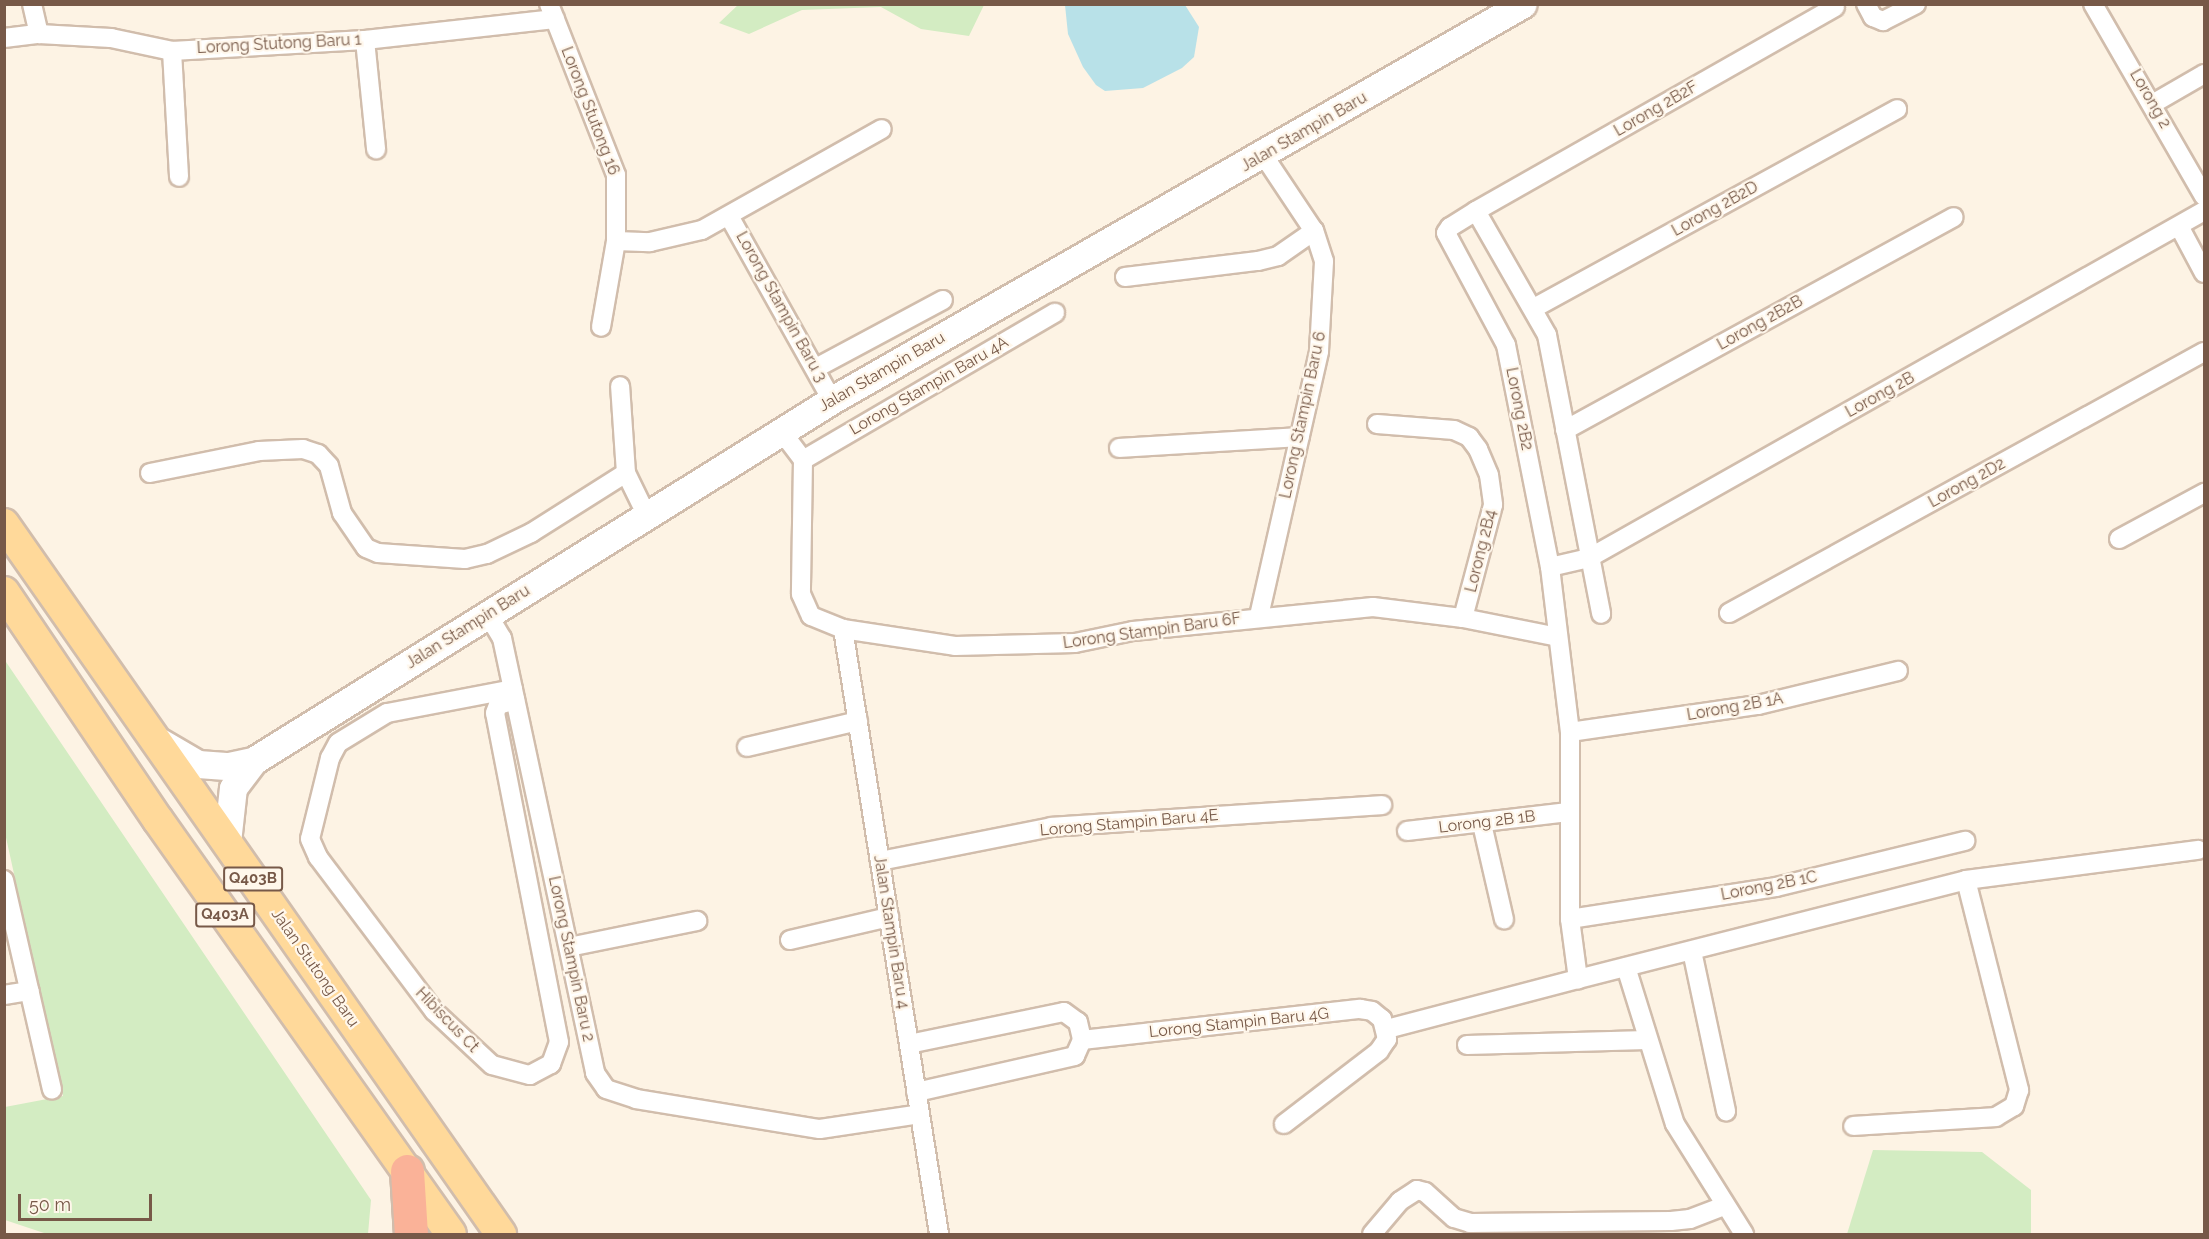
<!DOCTYPE html>
<style>
body{margin:0}
#map{position:relative;width:2209px;height:1239px;overflow:hidden;background:#fdf3e4;font-family:Raleway,sans-serif}
div>[style]{position:absolute}
.green>*{inset:0;background:#d3ecc2}
.water>*{inset:0;background:#b8e1e8}
.roads{filter:drop-shadow(2px 0 #d1bdac) drop-shadow(-2px 0 #d1bdac) drop-shadow(0 2px #d1bdac) drop-shadow(0 -2px #d1bdac)}
.street>*{height:18px;margin:-9px;padding:0 9px;transform-origin:9px;border-radius:9px;background:#fff}
.secondary>*{height:27px;margin:-13.5px;padding:0 13.5px;transform-origin:13.5px;border-radius:13.5px;background:#fff}
.primary>*{height:30px;margin:-15px;padding:0 15px;transform-origin:15px;border-radius:15px;background:#ffd99a}
.highway>*{height:33px;margin:-16.5px;padding:0 16.5px;transform-origin:16.5px;border-radius:16.5px;background:#fab298}
span{translate:-50% -50%;white-space:nowrap;text-align:center;line-height:1.15;-webkit-text-stroke:4.5px #fff7eb;paint-order:stroke}
.shield-label span{padding:2px 4px;background:#fff7eb;border:2px solid;border-radius:4px;-webkit-text-stroke-width:0}
.shield-label{font-size:15px;color:#775948;font-weight:700}
.street-label{font-size:16px;color:#775948}
.frame{position:absolute;inset:0;border:6px solid #775948;pointer-events:none}
.scale{position:absolute;left:18px;top:1194px;width:134px;height:27px;box-sizing:border-box;border:3px solid #775948;border-top:0;padding-left:8px;font-size:18px;line-height:21px;white-space:nowrap;color:#775948;-webkit-text-stroke:4px #fff7eb;paint-order:stroke}
</style>
<div id="map">
<div class="green">
<i style="clip-path:polygon(739px 4px,984px 4px,984px 5px,969px 36px,921px 29px,881px 7px,802px 10px,749px 34px,719px 23px)"></i>
<i style="clip-path:polygon(4px 659px,371px 1200px,368px 1234px,47px 1234px,5px 1220px,5px 1107px,63px 1096px,5px 833px)"></i>
<i style="clip-path:polygon(1873px 1150px,1982px 1152px,2031px 1190px,2031px 1234px,1847px 1234px)"></i>
</div>
<div class="water">
<i style="clip-path:polygon(1065px 5px,1185px 5px,1199px 27px,1194px 57px,1182px 68px,1143px 88px,1105px 91px,1096px 85px,1083px 67px,1068px 34px)"></i>
</div>
<div class="roads">
<div class="street">
<i style="left:32px;top:4px;width:31px;rotate:77deg"></i>
<i style="left:549px;top:4px;width:184px;rotate:68.6deg"></i>
<i style="left:616px;top:175px;width:66px;rotate:90deg"></i>
<i style="left:616px;top:241px;width:87px;rotate:99.9deg"></i>
<i style="left:1866px;top:4px;width:15px;rotate:62deg"></i>
<i style="left:1873px;top:17px;width:11px;rotate:22deg"></i>
<i style="left:1883px;top:21px;width:37px;rotate:-27deg"></i>
<i style="left:2093px;top:4px;width:222px;rotate:60deg"></i>
<i style="left:1835px;top:7px;width:413px;rotate:150.4deg"></i>
<i style="left:1476px;top:211px;width:31px;rotate:148deg"></i>
<i style="left:1450px;top:227px;width:7px;rotate:124deg"></i>
<i style="left:1446px;top:233px;width:127px;rotate:61.8deg"></i>
<i style="left:1506px;top:345px;width:226px;rotate:78.8deg"></i>
<i style="left:1550px;top:567px;width:166px;rotate:83.1deg"></i>
<i style="left:1570px;top:732px;width:187px;rotate:90deg"></i>
<i style="left:1570px;top:919px;width:61px;rotate:82.4deg"></i>
<i style="left:1578px;top:979px;width:400px;rotate:-14.3deg"></i>
<i style="left:1966px;top:880px;width:217px;rotate:75.8deg"></i>
<i style="left:2019px;top:1090px;width:17px;rotate:107deg"></i>
<i style="left:2014px;top:1106px;width:21px;rotate:149deg"></i>
<i style="left:1996px;top:1117px;width:143px;rotate:176.4deg"></i>
<i style="left:4px;top:38px;width:35px;rotate:-7deg"></i>
<i style="left:39px;top:34px;width:72px;rotate:3.2deg"></i>
<i style="left:111px;top:38px;width:62px;rotate:12deg"></i>
<i style="left:172px;top:51px;width:193px;rotate:-3.3deg"></i>
<i style="left:365px;top:40px;width:191px;rotate:-6.3deg"></i>
<i style="left:365px;top:40px;width:110px;rotate:84.2deg"></i>
<i style="left:172px;top:51px;width:126px;rotate:86.8deg"></i>
<i style="left:2154px;top:103px;width:58px;rotate:-30.1deg"></i>
<i style="left:1476px;top:211px;width:143px;rotate:60.2deg"></i>
<i style="left:1547px;top:335px;width:284px;rotate:79deg"></i>
<i style="left:729px;top:216px;width:211px;rotate:60.8deg"></i>
<i style="left:2179px;top:226px;width:53px;rotate:62deg"></i>
<i style="left:616px;top:241px;width:34px;rotate:2deg"></i>
<i style="left:650px;top:242px;width:53px;rotate:-13deg"></i>
<i style="left:702px;top:230px;width:206px;rotate:-29.3deg"></i>
<i style="left:1125px;top:277px;width:134px;rotate:-6.9deg"></i>
<i style="left:1258px;top:261px;width:21px;rotate:-14deg"></i>
<i style="left:1278px;top:256px;width:44px;rotate:-34.8deg"></i>
<i style="left:1534px;top:308px;width:414px;rotate:-28.7deg"></i>
<i style="left:816px;top:368px;width:144px;rotate:-28.2deg"></i>
<i style="left:1377px;top:424px;width:77px;rotate:4.5deg"></i>
<i style="left:1454px;top:430px;width:17px;rotate:25deg"></i>
<i style="left:1469px;top:437px;width:15px;rotate:53deg"></i>
<i style="left:1478px;top:449px;width:28px;rotate:67deg"></i>
<i style="left:1489px;top:475px;width:30px;rotate:82deg"></i>
<i style="left:1493px;top:505px;width:117px;rotate:104.9deg"></i>
<i style="left:1565px;top:430px;width:443px;rotate:-28.7deg"></i>
<i style="left:782px;top:432px;width:35px;rotate:53deg"></i>
<i style="left:803px;top:460px;width:134px;rotate:90.9deg"></i>
<i style="left:801px;top:594px;width:24px;rotate:66deg"></i>
<i style="left:811px;top:616px;width:35px;rotate:22deg"></i>
<i style="left:843px;top:629px;width:113px;rotate:8.6deg"></i>
<i style="left:955px;top:646px;width:120px;rotate:-1.4deg"></i>
<i style="left:1075px;top:643px;width:59px;rotate:-11.7deg"></i>
<i style="left:1133px;top:631px;width:241px;rotate:-5.7deg"></i>
<i style="left:1373px;top:607px;width:91px;rotate:7deg"></i>
<i style="left:1463px;top:618px;width:97px;rotate:11.3deg"></i>
<i style="left:1119px;top:448px;width:181px;rotate:-3.5deg"></i>
<i style="left:803px;top:460px;width:292px;rotate:-30.3deg"></i>
<i style="left:150px;top:473px;width:111px;rotate:-11.4deg"></i>
<i style="left:259px;top:451px;width:44px;rotate:-2.6deg"></i>
<i style="left:303px;top:449px;width:16px;rotate:18deg"></i>
<i style="left:318px;top:454px;width:16px;rotate:47deg"></i>
<i style="left:329px;top:466px;width:49px;rotate:74.5deg"></i>
<i style="left:342px;top:513px;width:42px;rotate:55.6deg"></i>
<i style="left:366px;top:548px;width:13px;rotate:23deg"></i>
<i style="left:378px;top:553px;width:87px;rotate:3.9deg"></i>
<i style="left:465px;top:559px;width:23px;rotate:-13deg"></i>
<i style="left:487px;top:554px;width:49px;rotate:-25.5deg"></i>
<i style="left:531px;top:533px;width:112px;rotate:-32.3deg"></i>
<i style="left:626px;top:473px;width:87px;rotate:-93.9deg"></i>
<i style="left:626px;top:473px;width:46px;rotate:64deg"></i>
<i style="left:2119px;top:539px;width:97px;rotate:-28.4deg"></i>
<i style="left:1550px;top:567px;width:40px;rotate:-13deg"></i>
<i style="left:1589px;top:558px;width:706px;rotate:-29.43deg"></i>
<i style="left:1729px;top:613px;width:542px;rotate:-28.79deg"></i>
<i style="left:488px;top:615px;width:27px;rotate:59deg"></i>
<i style="left:502px;top:638px;width:445px;rotate:77.9deg"></i>
<i style="left:595px;top:1073px;width:19px;rotate:55deg"></i>
<i style="left:606px;top:1089px;width:32px;rotate:18deg"></i>
<i style="left:636px;top:1099px;width:186px;rotate:9.3deg"></i>
<i style="left:820px;top:1129px;width:101px;rotate:-8.5deg"></i>
<i style="left:1259px;top:616px;width:272px;rotate:-77.2deg"></i>
<i style="left:1319px;top:351px;width:90px;rotate:-86.8deg"></i>
<i style="left:1324px;top:261px;width:32px;rotate:-108deg"></i>
<i style="left:1314px;top:231px;width:90px;rotate:-123.7deg"></i>
<i style="left:843px;top:629px;width:613px;rotate:80.98deg"></i>
<i style="left:513px;top:689px;width:128px;rotate:169.2deg"></i>
<i style="left:387px;top:713px;width:57px;rotate:148.5deg"></i>
<i style="left:338px;top:743px;width:17px;rotate:118deg"></i>
<i style="left:330px;top:758px;width:83px;rotate:103.9deg"></i>
<i style="left:310px;top:839px;width:20px;rotate:66deg"></i>
<i style="left:318px;top:857px;width:193px;rotate:53deg"></i>
<i style="left:434px;top:1011px;width:79px;rotate:43deg"></i>
<i style="left:492px;top:1065px;width:39px;rotate:15deg"></i>
<i style="left:530px;top:1075px;width:24px;rotate:-28deg"></i>
<i style="left:551px;top:1064px;width:23px;rotate:-70deg"></i>
<i style="left:559px;top:1042px;width:335px;rotate:-101deg"></i>
<i style="left:495px;top:713px;width:9px;rotate:-69deg"></i>
<i style="left:498px;top:705px;width:18px;rotate:-16deg"></i>
<i style="left:1570px;top:732px;width:190px;rotate:-8.2deg"></i>
<i style="left:1758px;top:705px;width:144px;rotate:-13.7deg"></i>
<i style="left:747px;top:747px;width:114px;rotate:-13.2deg"></i>
<i style="left:1482px;top:824px;width:98px;rotate:77deg"></i>
<i style="left:1407px;top:831px;width:162px;rotate:-6.7deg"></i>
<i style="left:880px;top:861px;width:174px;rotate:-11.2deg"></i>
<i style="left:1051px;top:827px;width:332px;rotate:-3.8deg"></i>
<i style="left:4px;top:880px;width:215px;rotate:77.1deg"></i>
<i style="left:1966px;top:880px;width:234px;rotate:-7.4deg"></i>
<i style="left:1570px;top:919px;width:208px;rotate:-8.8deg"></i>
<i style="left:1776px;top:887px;width:195px;rotate:-13.7deg"></i>
<i style="left:790px;top:940px;width:102px;rotate:-13.1deg"></i>
<i style="left:569px;top:947px;width:131px;rotate:-11.5deg"></i>
<i style="left:1692px;top:951px;width:164px;rotate:78deg"></i>
<i style="left:1626px;top:967px;width:164px;rotate:72.7deg"></i>
<i style="left:1675px;top:1124px;width:130px;rotate:57.9deg"></i>
<i style="left:4px;top:995px;width:26px;rotate:-9deg"></i>
<i style="left:1387px;top:1029px;width:197px;rotate:-14.7deg"></i>
<i style="left:1082px;top:1040px;width:280px;rotate:-6.4deg"></i>
<i style="left:1360px;top:1009px;width:12px;rotate:9deg"></i>
<i style="left:1372px;top:1011px;width:13px;rotate:39deg"></i>
<i style="left:1382px;top:1019px;width:21px;rotate:76deg"></i>
<i style="left:1387px;top:1039px;width:14px;rotate:124deg"></i>
<i style="left:1379px;top:1051px;width:120px;rotate:142.5deg"></i>
<i style="left:909px;top:1044px;width:158px;rotate:-11.7deg"></i>
<i style="left:1064px;top:1012px;width:17px;rotate:36deg"></i>
<i style="left:1078px;top:1022px;width:18px;rotate:77deg"></i>
<i style="left:1082px;top:1040px;width:17px;rotate:114deg"></i>
<i style="left:1075px;top:1056px;width:163px;rotate:167.2deg"></i>
<i style="left:1467px;top:1045px;width:180px;rotate:-1.6deg"></i>
<i style="left:1372px;top:1234px;width:43px;rotate:-49.7deg"></i>
<i style="left:1400px;top:1201px;width:20px;rotate:-33deg"></i>
<i style="left:1417px;top:1190px;width:8px;rotate:14deg"></i>
<i style="left:1425px;top:1192px;width:39px;rotate:42deg"></i>
<i style="left:1454px;top:1218px;width:17px;rotate:17deg"></i>
<i style="left:1470px;top:1223px;width:201px;rotate:-0.6deg"></i>
<i style="left:1671px;top:1221px;width:19px;rotate:-6deg"></i>
<i style="left:1690px;top:1219px;width:36px;rotate:-21deg"></i>
</div>
<div class="secondary">
<i style="left:160px;top:742px;width:44px;rotate:30.1deg"></i>
<i style="left:198px;top:764px;width:31px;rotate:4deg"></i>
<i style="left:229px;top:766px;width:25px;rotate:-12deg"></i>
<i style="left:253px;top:761px;width:682px;rotate:-31.94deg"></i>
<i style="left:832px;top:400px;width:796px;rotate:-29.82deg"></i>
<i style="left:227px;top:842px;width:54px;rotate:-83.7deg"></i>
<i style="left:233px;top:788px;width:34px;rotate:-53deg"></i>
</div>
<div class="primary">
<i style="left:4px;top:524px;width:867px;rotate:55.01deg"></i>
<i style="left:4px;top:592px;width:275px;rotate:56deg"></i>
<i style="left:158px;top:820px;width:507px;rotate:54.71deg"></i>
</div>
<div class="highway">
<i style="left:407px;top:1171px;width:63px;rotate:86.4deg"></i>
</div>
</div>
<div class="shield-label">
<span style="left:253px;top:879px">Q403B</span>
<span style="left:225px;top:915px">Q403A</span>
</div>
<div class="street-label">
<span style="left:279px;top:44px;rotate:-3deg">Lorong Stutong Baru 1</span>
<span style="left:2150px;top:99px;rotate:60deg">Lorong 2</span>
<span style="left:1656px;top:109px;rotate:-30deg">Lorong 2B2F</span>
<span style="left:590px;top:111px;rotate:69deg">Lorong Stutong 16</span>
<span style="left:1304px;top:132px;rotate:-30deg">Jalan Stampin Baru</span>
<span style="left:1715px;top:209px;rotate:-29deg">Lorong 2B2D</span>
<span style="left:781px;top:307px;rotate:61deg">Lorong Stampin Baru 3</span>
<span style="left:1760px;top:323px;rotate:-29deg">Lorong 2B2B</span>
<span style="left:882px;top:372px;rotate:-30deg">Jalan Stampin Baru</span>
<span style="left:929px;top:386px;rotate:-30deg">Lorong Stampin Baru 4A</span>
<span style="left:1880px;top:395px;rotate:-29deg">Lorong 2B</span>
<span style="left:1519px;top:409px;rotate:79deg">Lorong 2B2</span>
<span style="left:1303px;top:415px;rotate:-78deg">Lorong Stampin Baru 6</span>
<span style="left:1967px;top:483px;rotate:-29deg">Lorong 2D2</span>
<span style="left:1481px;top:551px;rotate:-76deg">Lorong 2B4</span>
<span style="left:468px;top:627px;rotate:-32deg">Jalan Stampin Baru</span>
<span style="left:1152px;top:631px;rotate:-8deg">Lorong Stampin Baru 6F</span>
<span style="left:1735px;top:707px;rotate:-10deg">Lorong 2B 1A</span>
<span style="left:1487px;top:822px;rotate:-7deg">Lorong 2B 1B</span>
<span style="left:1129px;top:823px;rotate:-5deg">Lorong Stampin Baru 4E</span>
<span style="left:1769px;top:886px;rotate:-11deg">Lorong 2B 1C</span>
<span style="left:891px;top:932px;rotate:81deg">Jalan Stampin Baru 4</span>
<span style="left:571px;top:959px;rotate:78deg">Lorong Stampin Baru 2</span>
<span style="left:315px;top:968px;rotate:55deg">Jalan Stutong Baru</span>
<span style="left:447px;top:1020px;rotate:46deg">Hibiscus Ct</span>
<span style="left:1239px;top:1023px;rotate:-6deg">Lorong Stampin Baru 4G</span>
</div>
<div class="frame"></div>
<div class="scale">50 m</div>
</div>
